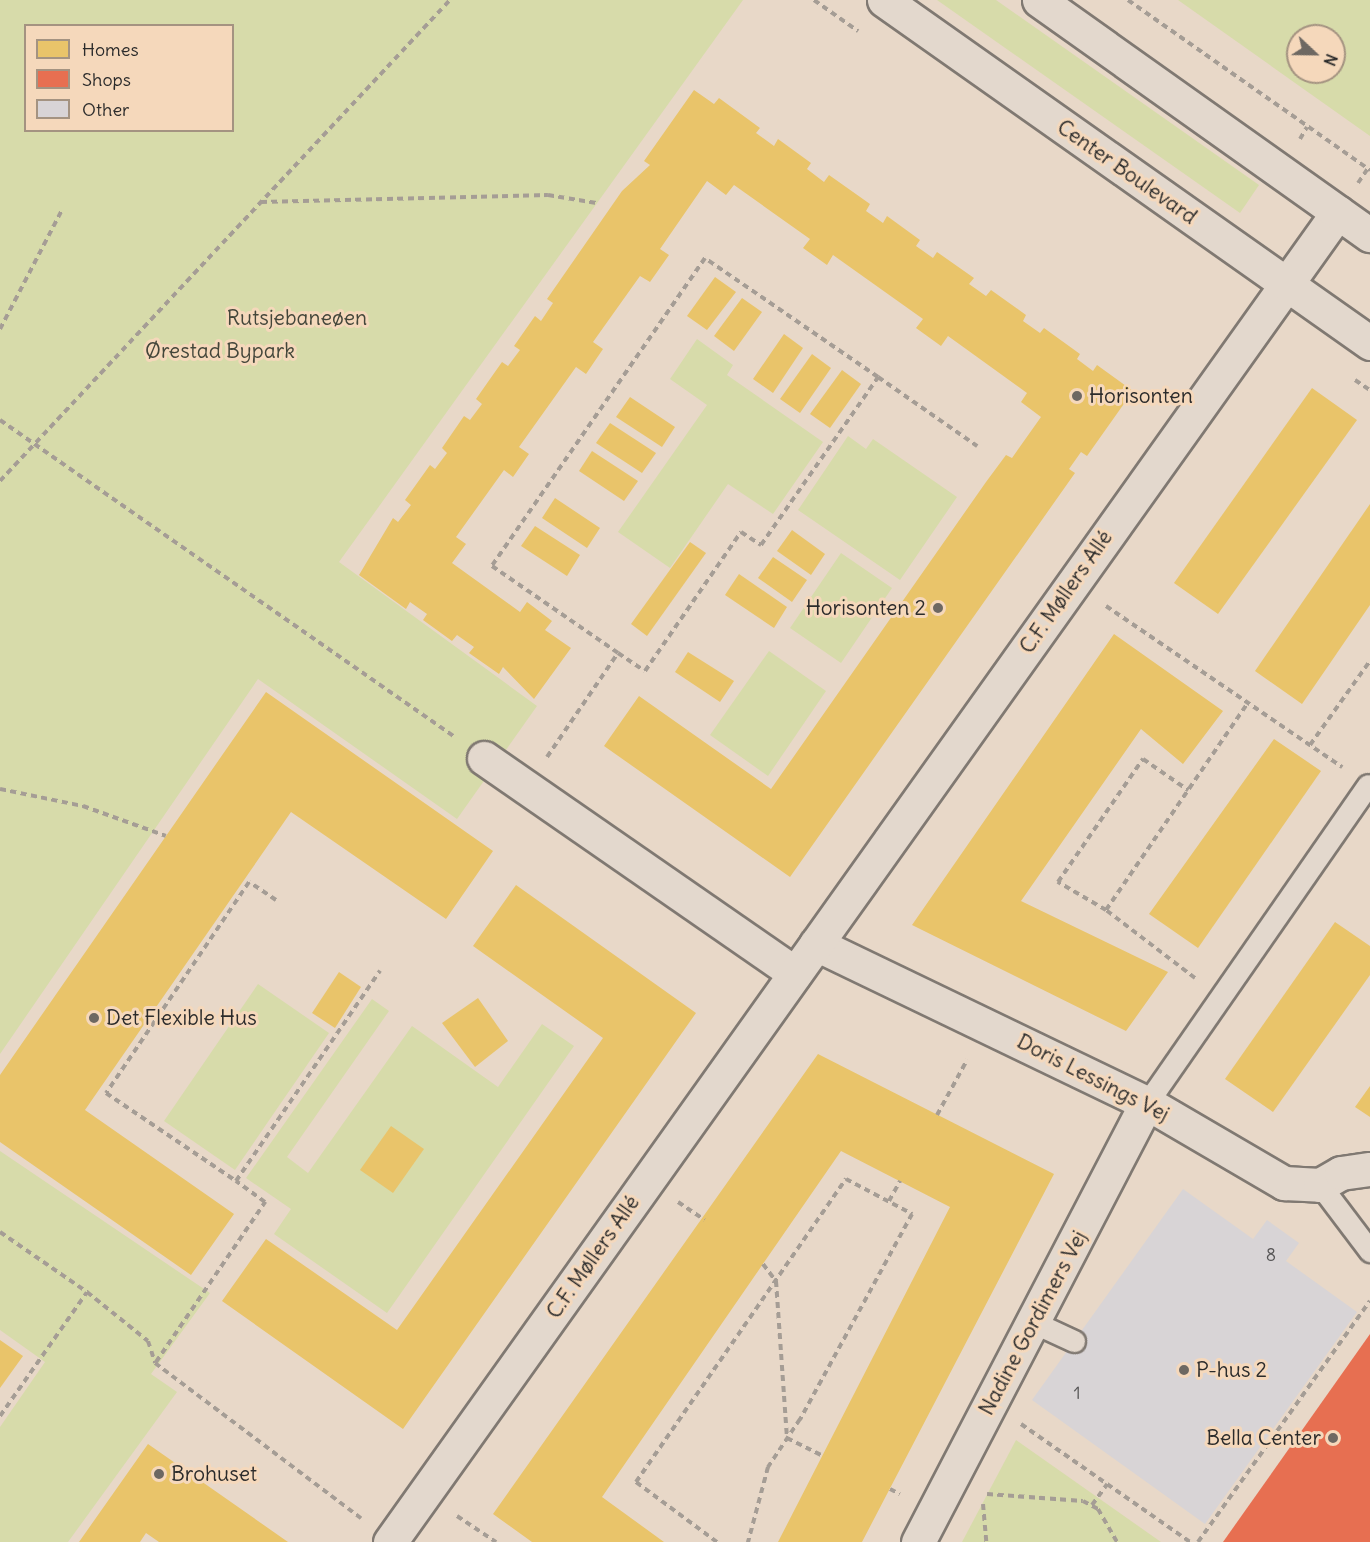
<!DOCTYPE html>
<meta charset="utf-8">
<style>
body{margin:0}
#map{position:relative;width:1370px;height:1542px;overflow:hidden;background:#e8d8c8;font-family:Delius,sans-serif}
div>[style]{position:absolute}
.green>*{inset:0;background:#d7dbaa}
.homes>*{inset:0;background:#e9c46a}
.shops>*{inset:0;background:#e76f51}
.building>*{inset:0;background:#d8d4d6}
.path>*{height:4px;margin-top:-2px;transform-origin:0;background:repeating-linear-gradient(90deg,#a59d95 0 6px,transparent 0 10.5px)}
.roads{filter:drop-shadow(2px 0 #807972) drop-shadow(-2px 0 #807972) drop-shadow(0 2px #807972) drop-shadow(0 -2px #807972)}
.service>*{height:21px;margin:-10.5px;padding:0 10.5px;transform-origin:10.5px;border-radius:10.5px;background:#e3d8cd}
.minor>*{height:33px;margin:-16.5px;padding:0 16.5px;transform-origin:16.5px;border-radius:16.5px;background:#e3d8cd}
.tertiary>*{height:33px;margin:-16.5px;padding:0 16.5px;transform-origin:16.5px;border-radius:16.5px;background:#e3d8cd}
.dots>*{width:16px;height:16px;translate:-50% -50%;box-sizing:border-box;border:3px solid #f5d8bb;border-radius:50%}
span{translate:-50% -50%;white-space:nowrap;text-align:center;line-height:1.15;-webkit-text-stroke:6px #f5d8bb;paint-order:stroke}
.number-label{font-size:18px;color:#565556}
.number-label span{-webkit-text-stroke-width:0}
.street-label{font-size:21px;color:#2b2b2b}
.park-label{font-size:21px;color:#43463a}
.poi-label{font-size:21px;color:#2b2b2b}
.left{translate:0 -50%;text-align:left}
.right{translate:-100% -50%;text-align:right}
.legend{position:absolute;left:24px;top:24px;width:210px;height:108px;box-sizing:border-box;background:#f5d8bb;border:2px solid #a49381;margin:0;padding:8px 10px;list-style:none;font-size:18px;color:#2b2b2b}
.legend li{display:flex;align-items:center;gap:12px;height:30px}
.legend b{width:30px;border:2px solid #a49381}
.north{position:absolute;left:1286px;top:24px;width:60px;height:60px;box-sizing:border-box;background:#f5d8bb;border:2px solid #a49381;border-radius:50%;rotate:112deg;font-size:16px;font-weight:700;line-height:24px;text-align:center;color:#2b2b2b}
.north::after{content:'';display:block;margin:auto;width:21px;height:27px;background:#6d6862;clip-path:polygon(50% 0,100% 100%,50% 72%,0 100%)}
</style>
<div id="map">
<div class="green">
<i style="clip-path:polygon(evenodd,0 0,743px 0,339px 562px,537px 706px,457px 819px,258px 679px,0 1054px,0 0,26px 26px,232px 26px,232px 130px,26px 130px,26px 26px)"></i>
<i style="clip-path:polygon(937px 0,996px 0,1259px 185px,1240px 213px)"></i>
<i style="clip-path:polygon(evenodd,1178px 0,1370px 0,1370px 136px,1178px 0,1298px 36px,1334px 36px,1334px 72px,1298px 72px,1298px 36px)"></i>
<i style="clip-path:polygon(697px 339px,733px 365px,727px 375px,823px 442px,773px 514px,728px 484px,670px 568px,618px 532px,707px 405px,670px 379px)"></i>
<i style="clip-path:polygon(848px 436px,866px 449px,873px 439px,957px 497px,900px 580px,798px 510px)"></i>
<i style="clip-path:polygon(841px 553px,892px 588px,841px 663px,790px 628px)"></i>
<i style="clip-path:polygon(769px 651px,826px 691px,768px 776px,710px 735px)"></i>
<i style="clip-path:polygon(258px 984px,329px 1033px,235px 1170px,164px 1121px)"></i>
<i style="clip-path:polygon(372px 999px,389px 1011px,287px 1157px,308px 1173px,412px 1026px,498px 1087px,542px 1024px,574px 1046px,387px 1313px,274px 1234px,291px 1209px,246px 1178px)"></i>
<i style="clip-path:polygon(0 1151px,210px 1293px,151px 1374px,177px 1392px,68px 1542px,0 1542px,0 1427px,45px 1362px,0 1330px)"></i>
<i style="clip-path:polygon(1016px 1440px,1161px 1542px,962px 1542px)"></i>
</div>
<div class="homes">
<i style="clip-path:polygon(694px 90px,714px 104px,719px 98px,760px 128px,756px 133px,774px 146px,778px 139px,811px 163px,807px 169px,824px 182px,829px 175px,870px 204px,866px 211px,883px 223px,887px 216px,920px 240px,916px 246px,933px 258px,937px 252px,974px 278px,969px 284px,986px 296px,991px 290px,1026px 315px,1023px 321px,1040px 333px,1044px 328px,1080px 354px,1077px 359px,1093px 371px,1097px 365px,1133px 391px,1087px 456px,1081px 452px,1069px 469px,1075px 473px,790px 877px,604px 746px,639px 696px,771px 789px,986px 482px,1006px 455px,1012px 458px,1041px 417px,1021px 402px,1027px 393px,948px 336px,941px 346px,916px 328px,923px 319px,833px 255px,827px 265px,803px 248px,810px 239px,734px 185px,726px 195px,707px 181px,660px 249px,669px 255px,650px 282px,640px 276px,593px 342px,603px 349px,586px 374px,576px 367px,519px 447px,529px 454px,513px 477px,504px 470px,456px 537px,466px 544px,452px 563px,520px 612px,527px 602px,552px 621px,545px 630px,571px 648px,534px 699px,503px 667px,499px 674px,469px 653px,474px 647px,457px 635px,452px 641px,423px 620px,427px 614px,410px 602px,406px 609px,359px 575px,393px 518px,398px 522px,411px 505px,405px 500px,430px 465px,435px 469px,447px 453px,442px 448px,464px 416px,470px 420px,482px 404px,476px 399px,490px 379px,502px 362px,508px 366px,520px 350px,514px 346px,535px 316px,541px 321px,553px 303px,547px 299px,622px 191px,650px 165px,644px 161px)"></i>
<i style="clip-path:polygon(715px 277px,736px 292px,707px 330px,687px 316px)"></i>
<i style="clip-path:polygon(742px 298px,762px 312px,734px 351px,714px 336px)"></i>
<i style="clip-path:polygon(784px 334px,803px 348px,773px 393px,753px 379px)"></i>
<i style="clip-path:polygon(812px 354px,831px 368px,800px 413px,780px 399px)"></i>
<i style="clip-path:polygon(842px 370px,861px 384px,830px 428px,810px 414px)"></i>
<i style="clip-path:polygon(1312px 388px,1357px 420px,1218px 614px,1174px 583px)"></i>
<i style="clip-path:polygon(630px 397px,675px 427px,662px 447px,616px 417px)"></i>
<i style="clip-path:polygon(610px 423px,656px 453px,642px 473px,596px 443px)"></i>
<i style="clip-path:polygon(592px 451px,638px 481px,624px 501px,579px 471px)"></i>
<i style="clip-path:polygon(555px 498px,600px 528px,587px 548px,542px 518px)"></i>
<i style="clip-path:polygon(1370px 504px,1370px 605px,1302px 704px,1255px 671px)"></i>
<i style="clip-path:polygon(535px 526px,580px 555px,567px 576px,521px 546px)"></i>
<i style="clip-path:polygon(792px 530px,825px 554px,811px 575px,777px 551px)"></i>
<i style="clip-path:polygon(690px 542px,706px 553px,647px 636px,631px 624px)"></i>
<i style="clip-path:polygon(773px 557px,807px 580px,792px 602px,758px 578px)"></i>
<i style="clip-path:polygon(739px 574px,787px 607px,774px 628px,725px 595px)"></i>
<i style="clip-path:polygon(1114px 634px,1223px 711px,1183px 764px,1141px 729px,1021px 901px,1168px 972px,1126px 1031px,912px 925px)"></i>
<i style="clip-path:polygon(688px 652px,734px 681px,720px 702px,675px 672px)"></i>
<i style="clip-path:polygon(266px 692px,493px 851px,446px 919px,291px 812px,85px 1110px,234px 1214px,191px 1275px,0 1142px,0 1075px)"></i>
<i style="clip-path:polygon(1274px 739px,1321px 771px,1198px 948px,1149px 914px)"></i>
<i style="clip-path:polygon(516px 885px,696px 1013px,403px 1429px,222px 1301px,266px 1239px,397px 1330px,603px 1038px,473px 946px)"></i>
<i style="clip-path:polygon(1335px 922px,1370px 946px,1370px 975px,1273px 1112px,1225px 1079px)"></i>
<i style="clip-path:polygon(339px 972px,361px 987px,335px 1028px,312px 1013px)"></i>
<i style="clip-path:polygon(478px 998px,508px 1041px,475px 1067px,442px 1023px)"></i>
<i style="clip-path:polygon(818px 1054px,1054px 1174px,862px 1542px,778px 1542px,950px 1207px,841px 1151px,602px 1497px,664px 1542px,532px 1542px,493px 1514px)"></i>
<i style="clip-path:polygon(1370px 1086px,1370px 1117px,1355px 1107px)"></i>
<i style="clip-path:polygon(391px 1126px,424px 1149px,393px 1193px,360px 1170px)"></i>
<i style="clip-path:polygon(0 1340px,23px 1356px,0 1388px)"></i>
<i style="clip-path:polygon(148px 1444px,288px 1542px,159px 1542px,146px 1533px,140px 1542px,79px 1542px)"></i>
</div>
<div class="shops">
<i style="clip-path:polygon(1370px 1334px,1370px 1542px,1223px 1542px)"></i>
</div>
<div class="building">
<i style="clip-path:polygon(1183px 1189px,1253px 1239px,1267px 1220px,1299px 1243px,1286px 1261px,1357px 1312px,1205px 1524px,1032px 1400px)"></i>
</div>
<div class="path">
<i style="left:814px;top:0;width:54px;rotate:35.2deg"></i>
<i style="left:1128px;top:0;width:296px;rotate:35.1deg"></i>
<i style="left:1300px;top:139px;width:14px;rotate:-60deg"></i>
<i style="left:1358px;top:183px;width:18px;rotate:-56deg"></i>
<i style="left:261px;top:202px;width:287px;rotate:-1.4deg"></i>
<i style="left:548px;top:195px;width:49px;rotate:9.5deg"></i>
<i style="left:0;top:329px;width:134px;rotate:-62.5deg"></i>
<i style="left:878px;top:377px;width:121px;rotate:34.9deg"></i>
<i style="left:1355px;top:380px;width:18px;rotate:34deg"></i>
<i style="left:0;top:420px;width:555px;rotate:34.87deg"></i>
<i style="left:0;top:481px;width:659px;rotate:-46.91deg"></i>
<i style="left:1106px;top:606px;width:286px;rotate:34.3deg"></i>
<i style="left:1310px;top:745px;width:103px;rotate:-54.5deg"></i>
<i style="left:547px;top:757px;width:126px;rotate:-55.7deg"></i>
<i style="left:618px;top:653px;width:32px;rotate:34deg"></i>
<i style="left:645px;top:671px;width:169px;rotate:-55.4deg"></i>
<i style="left:741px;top:532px;width:24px;rotate:33deg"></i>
<i style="left:761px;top:545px;width:205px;rotate:-55.1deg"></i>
<i style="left:878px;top:377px;width:210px;rotate:-145.5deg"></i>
<i style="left:705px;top:258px;width:374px;rotate:124.7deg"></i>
<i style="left:492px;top:566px;width:153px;rotate:34.6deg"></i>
<i style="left:0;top:789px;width:85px;rotate:11.6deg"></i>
<i style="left:83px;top:806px;width:88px;rotate:19.9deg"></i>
<i style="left:276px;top:900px;width:32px;rotate:-146deg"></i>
<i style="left:249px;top:882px;width:255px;rotate:124.1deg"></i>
<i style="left:106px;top:1093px;width:157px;rotate:34.1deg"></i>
<i style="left:236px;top:1181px;width:255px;rotate:-55.6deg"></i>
<i style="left:1106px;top:910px;width:56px;rotate:-149.7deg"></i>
<i style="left:1058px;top:882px;width:150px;rotate:-55.4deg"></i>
<i style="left:1143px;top:759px;width:55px;rotate:34.6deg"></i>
<i style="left:1195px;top:978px;width:112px;rotate:-142.6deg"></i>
<i style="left:1106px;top:910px;width:251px;rotate:-55.6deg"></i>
<i style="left:937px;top:1115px;width:63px;rotate:-61.4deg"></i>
<i style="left:889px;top:1201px;width:23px;rotate:-61deg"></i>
<i style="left:678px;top:1202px;width:32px;rotate:34deg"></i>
<i style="left:0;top:1232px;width:106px;rotate:34.6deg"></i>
<i style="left:87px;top:1292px;width:78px;rotate:38.8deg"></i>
<i style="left:148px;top:1341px;width:23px;rotate:72deg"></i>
<i style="left:155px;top:1363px;width:258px;rotate:37deg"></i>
<i style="left:763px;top:1264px;width:21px;rotate:53deg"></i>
<i style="left:776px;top:1281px;width:157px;rotate:86deg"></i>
<i style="left:787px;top:1438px;width:40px;rotate:26.6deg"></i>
<i style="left:156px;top:1362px;width:194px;rotate:-55.7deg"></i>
<i style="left:265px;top:1202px;width:36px;rotate:-144deg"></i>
<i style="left:0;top:1416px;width:151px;rotate:-54.9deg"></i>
<i style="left:1021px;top:1424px;width:206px;rotate:34.9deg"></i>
<i style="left:890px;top:1489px;width:11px;rotate:27deg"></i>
<i style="left:987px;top:1494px;width:96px;rotate:4.2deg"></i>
<i style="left:1083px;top:1501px;width:17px;rotate:28deg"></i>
<i style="left:1098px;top:1509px;width:38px;rotate:60deg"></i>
<i style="left:983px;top:1504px;width:38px;rotate:85deg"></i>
<i style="left:1092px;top:1505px;width:26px;rotate:-54deg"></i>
<i style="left:457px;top:1516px;width:47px;rotate:33.7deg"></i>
<i style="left:717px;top:1542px;width:101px;rotate:-143.5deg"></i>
<i style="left:636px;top:1482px;width:369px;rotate:-55.3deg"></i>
<i style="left:846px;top:1179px;width:75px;rotate:27.9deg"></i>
<i style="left:912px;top:1214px;width:234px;rotate:118.6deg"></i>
<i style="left:800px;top:1419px;width:58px;rotate:123.7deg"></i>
<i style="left:768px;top:1467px;width:78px;rotate:104.9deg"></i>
<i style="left:1198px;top:1542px;width:296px;rotate:-54.5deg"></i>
</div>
<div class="roads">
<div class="service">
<i style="left:1147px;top:1103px;width:387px;rotate:-55.2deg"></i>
<i style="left:1320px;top:1185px;width:83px;rotate:52.9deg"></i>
<i style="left:1035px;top:1323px;width:43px;rotate:24.8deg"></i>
</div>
<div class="minor">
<i style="left:484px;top:758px;width:378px;rotate:34.7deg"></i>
<i style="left:816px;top:944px;width:367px;rotate:25.7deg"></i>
<i style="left:1147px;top:1103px;width:159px;rotate:30.3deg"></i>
<i style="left:1284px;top:1183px;width:36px;rotate:3deg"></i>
<i style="left:1320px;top:1185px;width:24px;rotate:-30deg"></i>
<i style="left:1341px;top:1173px;width:29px;rotate:-8deg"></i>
<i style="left:390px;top:1542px;width:1633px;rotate:-54.52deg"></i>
<i style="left:918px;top:1542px;width:495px;rotate:-62.5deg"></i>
</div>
<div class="tertiary">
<i style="left:884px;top:0;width:595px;rotate:35.21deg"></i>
<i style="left:1039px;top:0;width:406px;rotate:35.4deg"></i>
</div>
</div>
<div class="dots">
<i style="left:1077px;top:396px;background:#6d6862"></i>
<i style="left:938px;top:608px;background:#6d6862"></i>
<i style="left:94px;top:1018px;background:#6d6862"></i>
<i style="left:1184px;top:1370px;background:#6d6862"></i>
<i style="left:1333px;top:1438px;background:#6d6862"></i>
<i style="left:159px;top:1474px;background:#6d6862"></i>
</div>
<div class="number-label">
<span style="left:1271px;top:1255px">8</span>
<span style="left:1077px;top:1393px">1</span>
</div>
<div class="street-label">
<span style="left:1127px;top:172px;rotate:35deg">Center Boulevard</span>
<span style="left:1066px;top:592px;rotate:-55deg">C.F. Møllers Allé</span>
<span style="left:1093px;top:1078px;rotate:27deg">Doris Lessings Vej</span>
<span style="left:593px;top:1257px;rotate:-55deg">C.F. Møllers Allé</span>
<span style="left:1033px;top:1323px;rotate:-62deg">Nadine Gordimers Vej</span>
</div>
<div class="park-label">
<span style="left:297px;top:318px">Rutsjebaneøen</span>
<span style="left:220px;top:351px">Ørestad Bypark</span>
</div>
<div class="poi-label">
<span class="left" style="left:1089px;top:396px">Horisonten</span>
<span class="right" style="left:926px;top:608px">Horisonten 2</span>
<span class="left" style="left:106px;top:1018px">Det Flexible Hus</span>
<span class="left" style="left:1196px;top:1370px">P-hus 2</span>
<span class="right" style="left:1321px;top:1438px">Bella Center</span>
<span class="left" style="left:171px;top:1474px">Brohuset</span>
</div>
<ul class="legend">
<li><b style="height:16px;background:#e9c46a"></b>Homes</li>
<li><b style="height:16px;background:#e76f51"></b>Shops</li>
<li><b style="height:16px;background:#d8d4d6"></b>Other</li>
</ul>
<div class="north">N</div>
</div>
